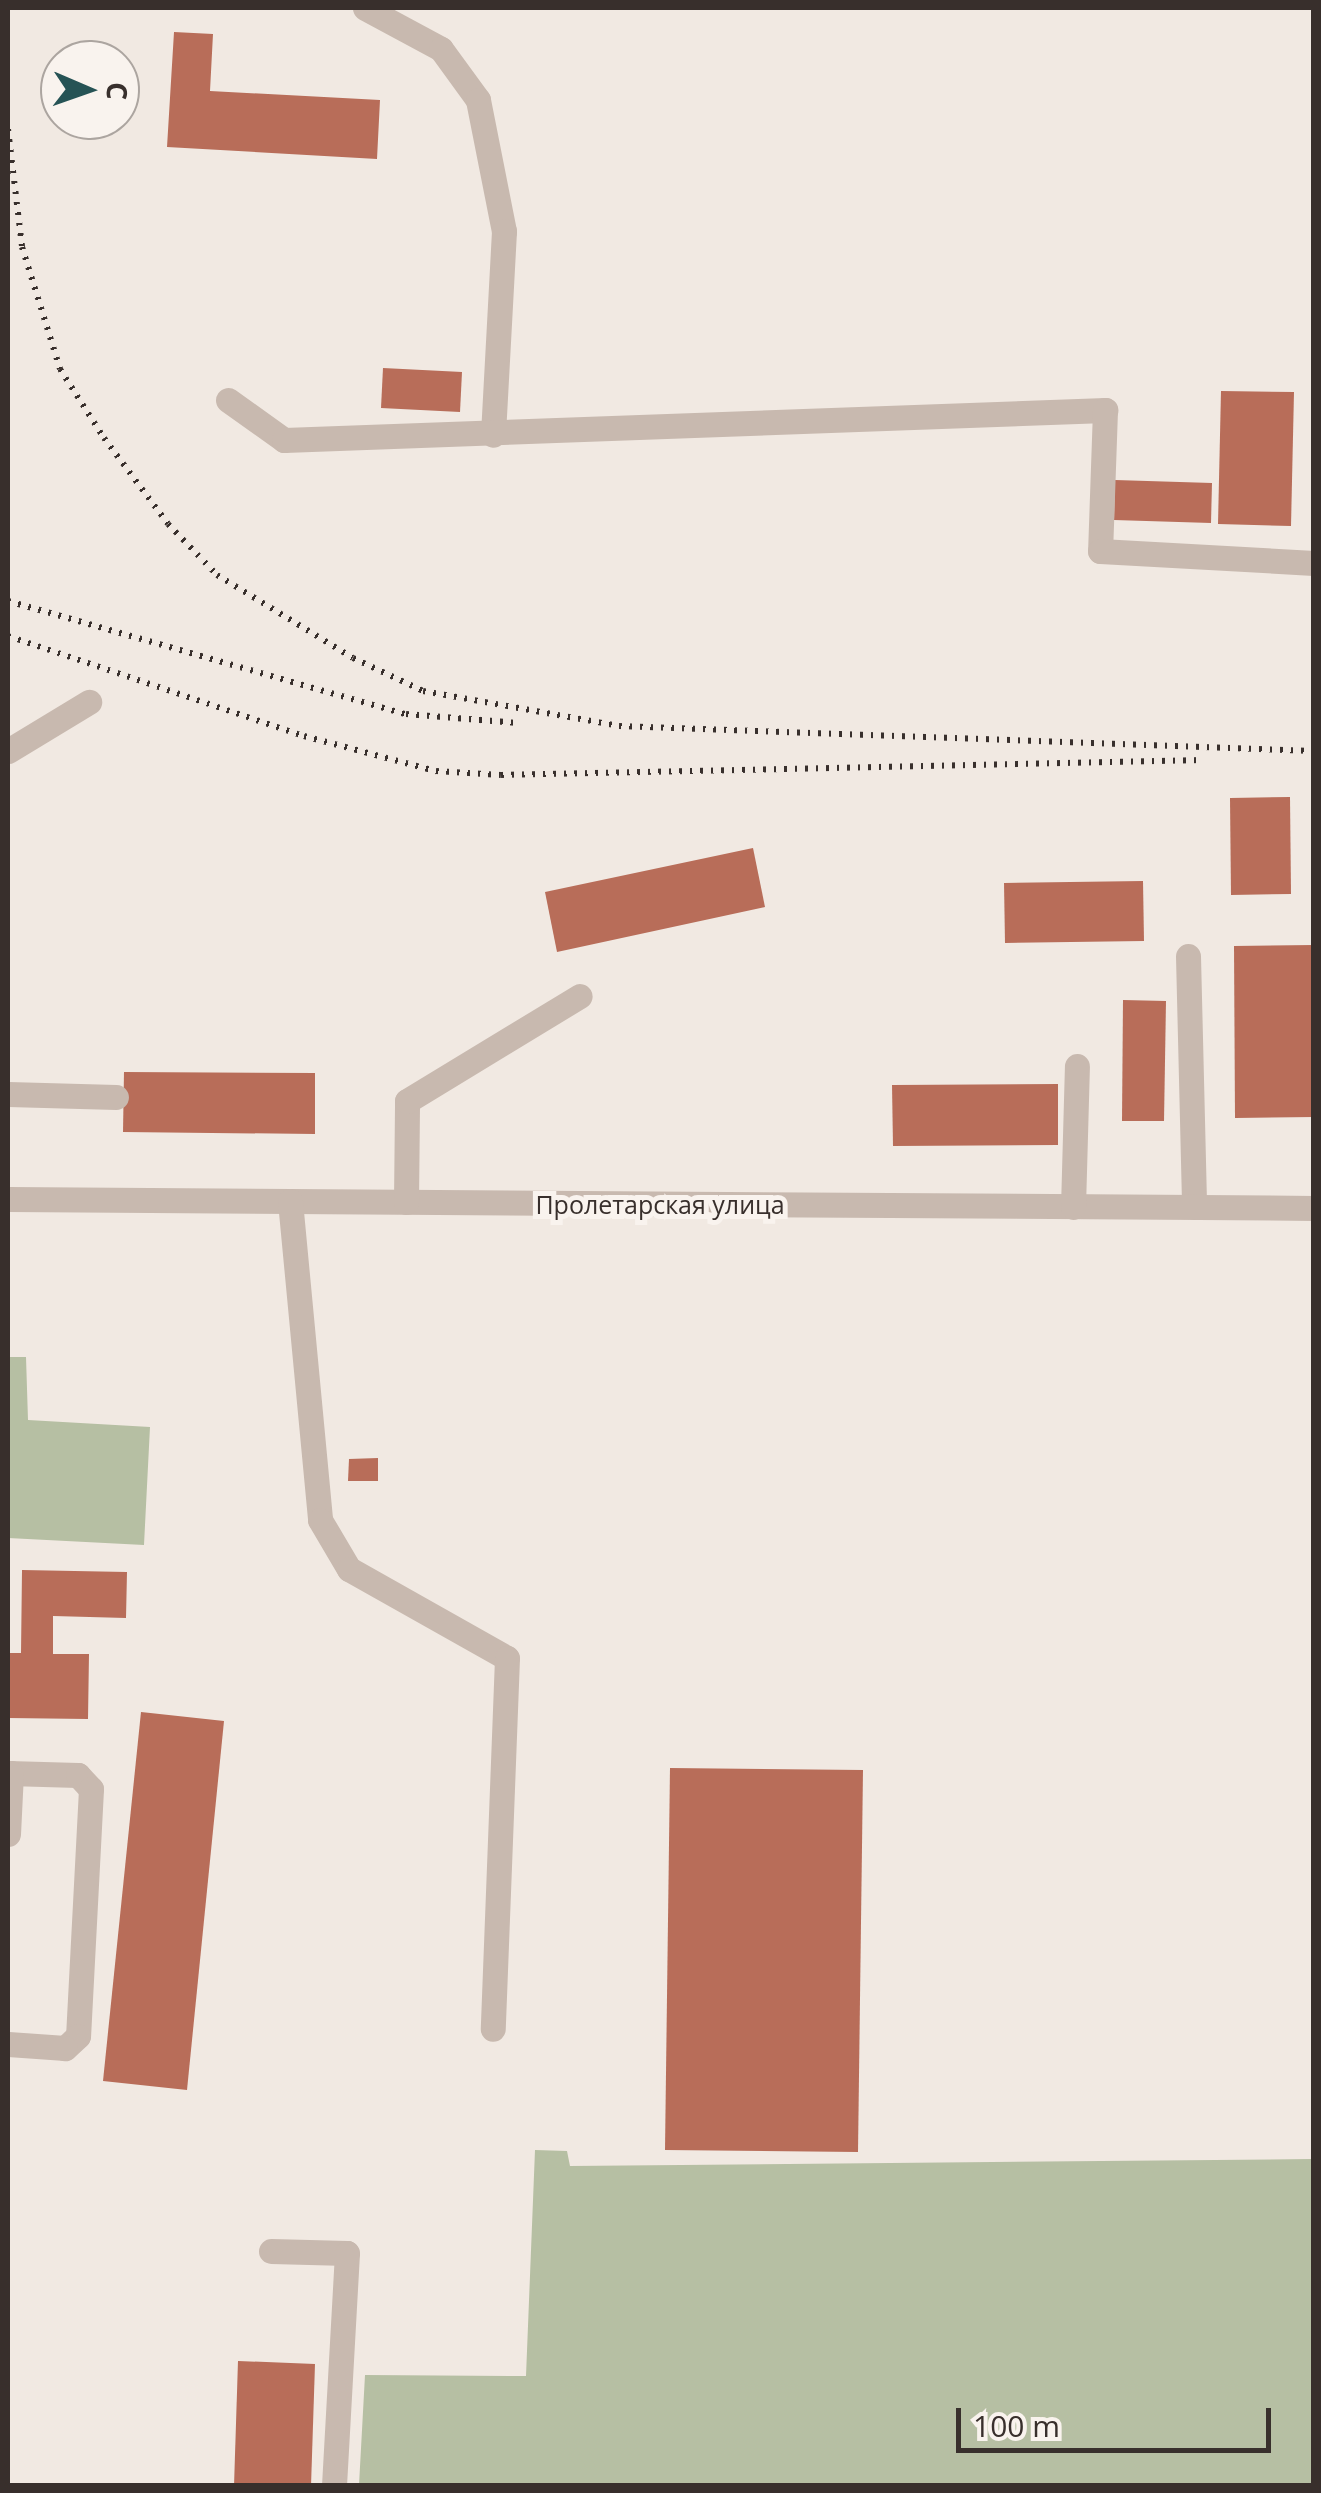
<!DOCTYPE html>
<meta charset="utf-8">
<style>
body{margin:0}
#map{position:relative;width:1321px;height:2493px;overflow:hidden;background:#f1e9e2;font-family:"Open Sans",sans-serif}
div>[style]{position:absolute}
.green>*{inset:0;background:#b6bfa3}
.building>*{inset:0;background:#b86d59}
.minor>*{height:25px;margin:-12.5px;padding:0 12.5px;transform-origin:12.5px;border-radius:12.5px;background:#c8b9af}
.rail>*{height:6px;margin-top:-3px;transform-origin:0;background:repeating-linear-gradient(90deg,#382f2c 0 2.5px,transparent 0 10.5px)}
span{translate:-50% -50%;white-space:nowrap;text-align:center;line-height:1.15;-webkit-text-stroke:10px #f9f3ee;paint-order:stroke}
.street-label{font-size:25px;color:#382f2c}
.frame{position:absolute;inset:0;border:10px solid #382f2c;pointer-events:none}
.north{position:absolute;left:40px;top:40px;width:100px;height:100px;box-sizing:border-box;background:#f9f3ee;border:2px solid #aca5a0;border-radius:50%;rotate:92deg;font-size:28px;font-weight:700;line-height:40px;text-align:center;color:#382f2c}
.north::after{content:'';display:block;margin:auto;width:35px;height:45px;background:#265355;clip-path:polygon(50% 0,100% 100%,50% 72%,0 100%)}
.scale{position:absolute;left:956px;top:2408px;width:315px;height:45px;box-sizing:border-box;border:5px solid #382f2c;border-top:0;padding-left:12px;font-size:30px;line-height:35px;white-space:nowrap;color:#382f2c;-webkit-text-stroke:8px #f9f3ee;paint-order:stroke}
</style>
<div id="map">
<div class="green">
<i style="clip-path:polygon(8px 1357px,26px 1357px,28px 1420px,150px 1427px,144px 1545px,8px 1538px)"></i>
<i style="clip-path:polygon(535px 2150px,567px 2151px,570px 2166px,1313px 2159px,1313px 2485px,359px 2485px,365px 2375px,526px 2376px)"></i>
</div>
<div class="building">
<i style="clip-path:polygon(174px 32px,213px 34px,210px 91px,380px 100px,377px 159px,167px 147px)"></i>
<i style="clip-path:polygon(383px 368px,462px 372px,460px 412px,381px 408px)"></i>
<i style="clip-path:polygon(1221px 391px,1294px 392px,1291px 526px,1218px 524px)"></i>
<i style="clip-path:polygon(1115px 480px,1212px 483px,1211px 523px,1114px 520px)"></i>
<i style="clip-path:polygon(1290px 797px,1291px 894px,1231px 895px,1230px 798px)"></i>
<i style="clip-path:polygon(753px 848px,765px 907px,557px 952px,545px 892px)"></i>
<i style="clip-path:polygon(1143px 881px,1144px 941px,1005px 943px,1004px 883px)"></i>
<i style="clip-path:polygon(1314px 945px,1314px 1117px,1235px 1118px,1234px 946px)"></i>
<i style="clip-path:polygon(1123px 1000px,1166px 1001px,1164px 1121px,1122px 1121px)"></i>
<i style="clip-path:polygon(124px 1072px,315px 1073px,315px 1134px,123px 1132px)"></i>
<i style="clip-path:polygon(1058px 1084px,1058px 1145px,893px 1146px,892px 1085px)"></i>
<i style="clip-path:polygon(378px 1458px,378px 1481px,348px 1481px,349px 1459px)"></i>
<i style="clip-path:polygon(22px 1570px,127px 1572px,126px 1618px,53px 1616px,53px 1654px,89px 1654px,88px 1719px,8px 1718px,8px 1653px,21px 1653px)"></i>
<i style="clip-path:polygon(141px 1712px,224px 1721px,187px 2090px,103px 2081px)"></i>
<i style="clip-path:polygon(670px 1768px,863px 1770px,858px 2152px,665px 2150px)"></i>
<i style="clip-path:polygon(238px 2361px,315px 2364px,311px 2486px,234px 2486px)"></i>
</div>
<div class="minor">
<i style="left:365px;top:8px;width:86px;rotate:28.3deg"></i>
<i style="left:441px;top:49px;width:63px;rotate:54deg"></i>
<i style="left:478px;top:100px;width:134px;rotate:78.8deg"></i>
<i style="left:504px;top:231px;width:204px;rotate:93.1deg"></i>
<i style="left:228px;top:400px;width:69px;rotate:35.5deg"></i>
<i style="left:284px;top:440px;width:822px;rotate:-2.09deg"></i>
<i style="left:1105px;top:410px;width:141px;rotate:92deg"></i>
<i style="left:1100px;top:551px;width:214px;rotate:3.2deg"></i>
<i style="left:8px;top:751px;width:95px;rotate:-31.2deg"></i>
<i style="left:1188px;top:956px;width:251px;rotate:88.6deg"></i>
<i style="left:8px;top:1094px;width:108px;rotate:1.6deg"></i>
<i style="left:8px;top:1199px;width:1306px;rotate:0.39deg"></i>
<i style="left:290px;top:1201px;width:320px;rotate:84.6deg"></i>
<i style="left:320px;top:1520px;width:57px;rotate:59.4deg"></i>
<i style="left:349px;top:1569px;width:181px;rotate:29.4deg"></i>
<i style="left:507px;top:1658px;width:371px;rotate:92.2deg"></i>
<i style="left:406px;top:1202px;width:101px;rotate:-89.4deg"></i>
<i style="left:407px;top:1101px;width:202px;rotate:-31.3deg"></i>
<i style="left:1073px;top:1207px;width:141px;rotate:-88.4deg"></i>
<i style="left:8px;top:1773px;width:70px;rotate:1.6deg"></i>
<i style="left:78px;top:1775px;width:19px;rotate:47deg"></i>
<i style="left:91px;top:1789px;width:247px;rotate:93deg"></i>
<i style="left:78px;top:2036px;width:18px;rotate:137deg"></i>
<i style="left:65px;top:2048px;width:57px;rotate:-176deg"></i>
<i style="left:8px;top:1834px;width:61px;rotate:-87.2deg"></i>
<i style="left:271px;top:2251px;width:76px;rotate:1.5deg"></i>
<i style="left:347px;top:2253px;width:233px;rotate:93.2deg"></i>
</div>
<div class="rail">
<i style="left:8px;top:129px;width:119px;rotate:83.2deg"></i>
<i style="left:22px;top:247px;width:128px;rotate:72.7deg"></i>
<i style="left:60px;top:369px;width:82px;rotate:57.5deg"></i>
<i style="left:104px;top:438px;width:107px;rotate:53.3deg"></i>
<i style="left:168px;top:524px;width:71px;rotate:46.1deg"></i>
<i style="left:217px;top:575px;width:159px;rotate:31.4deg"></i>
<i style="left:353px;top:658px;width:77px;rotate:25.2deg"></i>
<i style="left:423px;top:691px;width:199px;rotate:10.1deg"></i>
<i style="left:619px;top:726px;width:695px;rotate:2.06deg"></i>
<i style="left:8px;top:601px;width:414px;rotate:15.9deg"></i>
<i style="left:406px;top:714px;width:113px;rotate:4.6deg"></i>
<i style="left:8px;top:636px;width:312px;rotate:18.7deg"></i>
<i style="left:304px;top:736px;width:137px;rotate:14.9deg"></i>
<i style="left:436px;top:771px;width:65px;rotate:3.5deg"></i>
<i style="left:501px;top:775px;width:703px;rotate:-1.22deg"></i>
</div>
<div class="street-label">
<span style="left:660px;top:1204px">Пролетарская улица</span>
</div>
<div class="frame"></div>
<div class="north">С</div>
<div class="scale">100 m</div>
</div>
